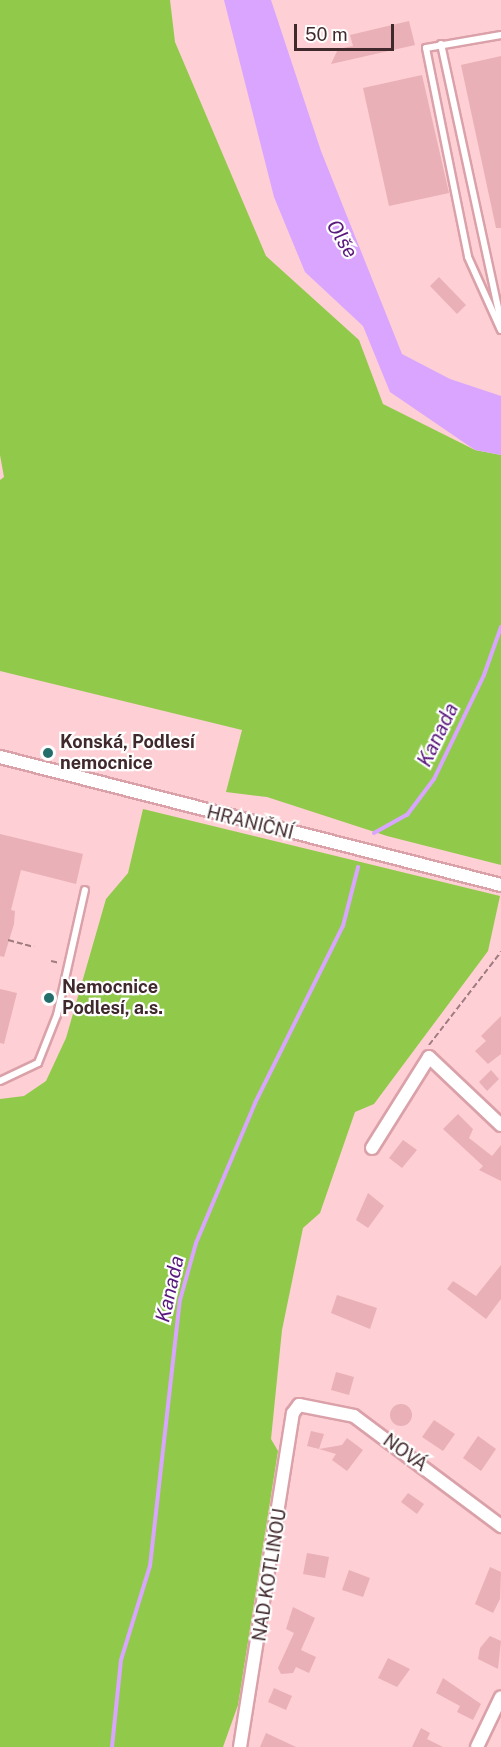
<!DOCTYPE html>
<meta charset="utf-8">
<style>
body{margin:0}
#map{position:relative;width:501px;height:1747px;overflow:hidden;background:#fecfd4;font-family:"Public Sans",sans-serif}
div>[style]{position:absolute}
.green>*{inset:0;background:#91ca4b}
.water>*{inset:0;background:#d9a5ff}
.stream>*{height:4px;margin:-2px;padding:0 2px;transform-origin:2px;border-radius:2px;background:#d9a5ff}
.building>*{inset:0;background:#e9b0b7}
.round{border-radius:50%}
.path>*{height:2px;margin-top:-1px;transform-origin:0;background:repeating-linear-gradient(90deg,#9f7c80 0 6px,transparent 0 9px)}
.roads{filter:drop-shadow(2px 0 #daa1a9) drop-shadow(-2px 0 #daa1a9) drop-shadow(0 2px #daa1a9) drop-shadow(0 -2px #daa1a9)}
.lane>*{height:6px;margin:-3px;padding:0 3px;transform-origin:3px;border-radius:3px;background:#fff}
.street>*{height:12px;margin:-6px;padding:0 6px;transform-origin:6px;border-radius:6px;background:#fff}
.dots>*{width:16px;height:16px;translate:-50% -50%;box-sizing:border-box;border:3px solid #fefefe;border-radius:50%}
span{translate:-50% -50%;white-space:nowrap;text-align:center;line-height:1.15;-webkit-text-stroke:4.5px #fefefe;paint-order:stroke}
.poi-label{font-size:18px;color:#40292c;font-weight:700}
.left{translate:0 -50%;text-align:left}
.street-label{font-size:18px;color:#40292c}
.water-label{font-size:20px;color:#59187c;font-style:italic}
.scale{position:absolute;left:294px;top:24px;width:100px;height:27px;box-sizing:border-box;border:3px solid #40292c;border-top:0;padding-left:8px;font-size:18px;line-height:21px;white-space:nowrap;color:#40292c;-webkit-text-stroke:4px #fefefe;paint-order:stroke}
</style>
<div id="map">
<div class="green">
<i style="clip-path:polygon(0 0,170px 0,175px 42px,266px 256px,359px 340px,383px 404px,475px 450px,501px 455px,501px 865px,387px 836px,267px 797px,226px 792px,242px 730px,0 671px,0 480px,4px 477px,0 455px)"></i>
<i style="clip-path:polygon(143px 809px,500px 896px,488px 951px,374px 1104px,355px 1112px,320px 1213px,303px 1228px,282px 1330px,271px 1439px,278px 1451px,238px 1705px,223px 1747px,0 1747px,0 1099px,24px 1096px,46px 1081px,66px 1038px,106px 899px,128px 873px)"></i>
</div>
<div class="water">
<i style="clip-path:polygon(224px 0,271px 0,321px 151px,402px 354px,450px 379px,501px 396px,501px 455px,475px 450px,390px 392px,363px 326px,305px 272px,274px 197px)"></i>
</div>
<div class="stream">
<i style="left:374px;top:833px;width:38px;rotate:-29deg"></i>
<i style="left:407px;top:815px;width:45px;rotate:-53.1deg"></i>
<i style="left:434px;top:779px;width:115px;rotate:-64.3deg"></i>
<i style="left:484px;top:675px;width:51px;rotate:-70.5deg"></i>
<i style="left:112px;top:1747px;width:87px;rotate:-84.1deg"></i>
<i style="left:121px;top:1660px;width:98px;rotate:-72.9deg"></i>
<i style="left:150px;top:1566px;width:268px;rotate:-83.6deg"></i>
<i style="left:180px;top:1300px;width:59px;rotate:-74.3deg"></i>
<i style="left:196px;top:1243px;width:152px;rotate:-67.1deg"></i>
<i style="left:255px;top:1103px;width:198px;rotate:-63.6deg"></i>
<i style="left:343px;top:926px;width:61px;rotate:-75.7deg"></i>
</div>
<div class="building">
<i style="clip-path:polygon(409px 21px,415px 45px,331px 64px,338px 49px,353px 46px,350px 35px)"></i>
<i style="clip-path:polygon(501px 56px,501px 228px,496px 228px,461px 65px)"></i>
<i style="clip-path:polygon(422px 75px,449px 193px,389px 206px,363px 88px)"></i>
<i style="clip-path:polygon(439px 277px,466px 305px,457px 314px,430px 286px)"></i>
<i style="clip-path:polygon(0 834px,83px 854px,76px 884px,21px 870px,11px 910px,15px 911px,14px 924px,4px 957px,0 956px)"></i>
<i style="clip-path:polygon(0 989px,17px 993px,4px 1044px,0 1043px)"></i>
<i style="clip-path:polygon(501px 1016px,501px 1054px,488px 1064px,475px 1051px,486px 1041px,481px 1036px)"></i>
<i style="clip-path:polygon(491px 1070px,499px 1079px,487px 1091px,479px 1082px)"></i>
<i style="clip-path:polygon(458px 1114px,473px 1129px,469px 1138px,492px 1156px,501px 1145px,501px 1181px,479px 1170px,483px 1166px,443px 1129px)"></i>
<i style="clip-path:polygon(403px 1140px,417px 1150px,402px 1168px,389px 1158px)"></i>
<i style="clip-path:polygon(368px 1193px,384px 1206px,368px 1228px,356px 1220px)"></i>
<i style="clip-path:polygon(501px 1265px,501px 1299px,486px 1319px,447px 1289px,453px 1281px,476px 1296px)"></i>
<i style="clip-path:polygon(337px 1295px,377px 1308px,370px 1329px,331px 1313px)"></i>
<i style="clip-path:polygon(336px 1372px,354px 1377px,349px 1395px,331px 1390px)"></i>
<i class="round" style="left:390px;top:1404px;width:22px;height:22px"></i>
<i style="clip-path:polygon(434px 1420px,455px 1434px,443px 1451px,422px 1437px)"></i>
<i style="clip-path:polygon(311px 1431px,324px 1434px,319px 1449px,307px 1446px)"></i>
<i style="clip-path:polygon(478px 1436px,496px 1449px,481px 1471px,463px 1458px)"></i>
<i style="clip-path:polygon(347px 1438px,363px 1450px,347px 1471px,332px 1460px,336px 1454px,319px 1449px,342px 1445px)"></i>
<i style="clip-path:polygon(408px 1493px,424px 1504px,417px 1514px,401px 1502px)"></i>
<i style="clip-path:polygon(307px 1553px,329px 1557px,325px 1578px,303px 1574px)"></i>
<i style="clip-path:polygon(490px 1567px,501px 1572px,500px 1599px,493px 1613px,475px 1604px)"></i>
<i style="clip-path:polygon(349px 1570px,370px 1578px,363px 1597px,342px 1590px)"></i>
<i style="clip-path:polygon(293px 1607px,315px 1618px,301px 1650px,316px 1657px,309px 1673px,296px 1667px,293px 1673px,281px 1674px,278px 1668px,294px 1633px,286px 1629px)"></i>
<i style="clip-path:polygon(490px 1636px,501px 1641px,498px 1669px,478px 1659px,480px 1648px)"></i>
<i style="clip-path:polygon(388px 1658px,410px 1669px,397px 1687px,378px 1678px)"></i>
<i style="clip-path:polygon(443px 1678px,481px 1704px,473px 1720px,457px 1712px,460px 1706px,436px 1693px)"></i>
<i style="clip-path:polygon(274px 1688px,292px 1696px,286px 1710px,268px 1702px)"></i>
<i style="clip-path:polygon(421px 1728px,430px 1733px,427px 1739px,443px 1747px,412px 1747px)"></i>
<i style="clip-path:polygon(266px 1733px,296px 1747px,260px 1747px)"></i>
</div>
<div class="path">
<i style="left:8px;top:940px;width:27px;rotate:15deg"></i>
<i style="left:51px;top:961px;width:9px;rotate:13deg"></i>
<i style="left:429px;top:1045px;width:118px;rotate:-52.3deg"></i>
</div>
<div class="roads">
<div class="lane">
<i style="left:501px;top:35px;width:76px;rotate:170.2deg"></i>
<i style="left:426px;top:48px;width:213px;rotate:78.6deg"></i>
<i style="left:468px;top:257px;width:80px;rotate:65.7deg"></i>
<i style="left:441px;top:44px;width:284px;rotate:77.8deg"></i>
<i style="left:0;top:1081px;width:42px;rotate:-25.3deg"></i>
<i style="left:38px;top:1063px;width:52px;rotate:-68.4deg"></i>
<i style="left:57px;top:1015px;width:128px;rotate:-77.4deg"></i>
</div>
<div class="street">
<i style="left:0;top:757px;width:517px;rotate:14.33deg"></i>
<i style="left:372px;top:1148px;width:107px;rotate:-57.9deg"></i>
<i style="left:429px;top:1057px;width:99px;rotate:43.4deg"></i>
<i style="left:240px;top:1747px;width:338px;rotate:-81deg"></i>
<i style="left:293px;top:1413px;width:10px;rotate:-53deg"></i>
<i style="left:299px;top:1405px;width:56px;rotate:11.3deg"></i>
<i style="left:354px;top:1416px;width:184px;rotate:36.8deg"></i>
<i style="left:477px;top:1747px;width:55px;rotate:-64.4deg"></i>
</div>
</div>
<div class="dots">
<i style="left:48px;top:753px;background:#236d6a"></i>
<i style="left:49px;top:998px;background:#236d6a"></i>
</div>
<div class="poi-label">
<span class="left" style="left:60px;top:753px">Konská, Podlesí<br>nemocnice</span>
<span class="left" style="left:62px;top:998px">Nemocnice<br>Podlesí, a.s.</span>
</div>
<div class="street-label">
<span style="left:250px;top:823px;rotate:14deg">HRANIČNÍ</span>
<span style="left:405px;top:1453px;rotate:36deg">NOVÁ</span>
<span style="left:270px;top:1575px;rotate:-81deg">NAD KOTLINOU</span>
</div>
<div class="water-label">
<span style="left:342px;top:239px;rotate:59deg">Olše</span>
<span style="left:438px;top:735px;rotate:-64deg">Kanada</span>
<span style="left:170px;top:1289px;rotate:-77deg">Kanada</span>
</div>
<div class="scale">50 m</div>
</div>
